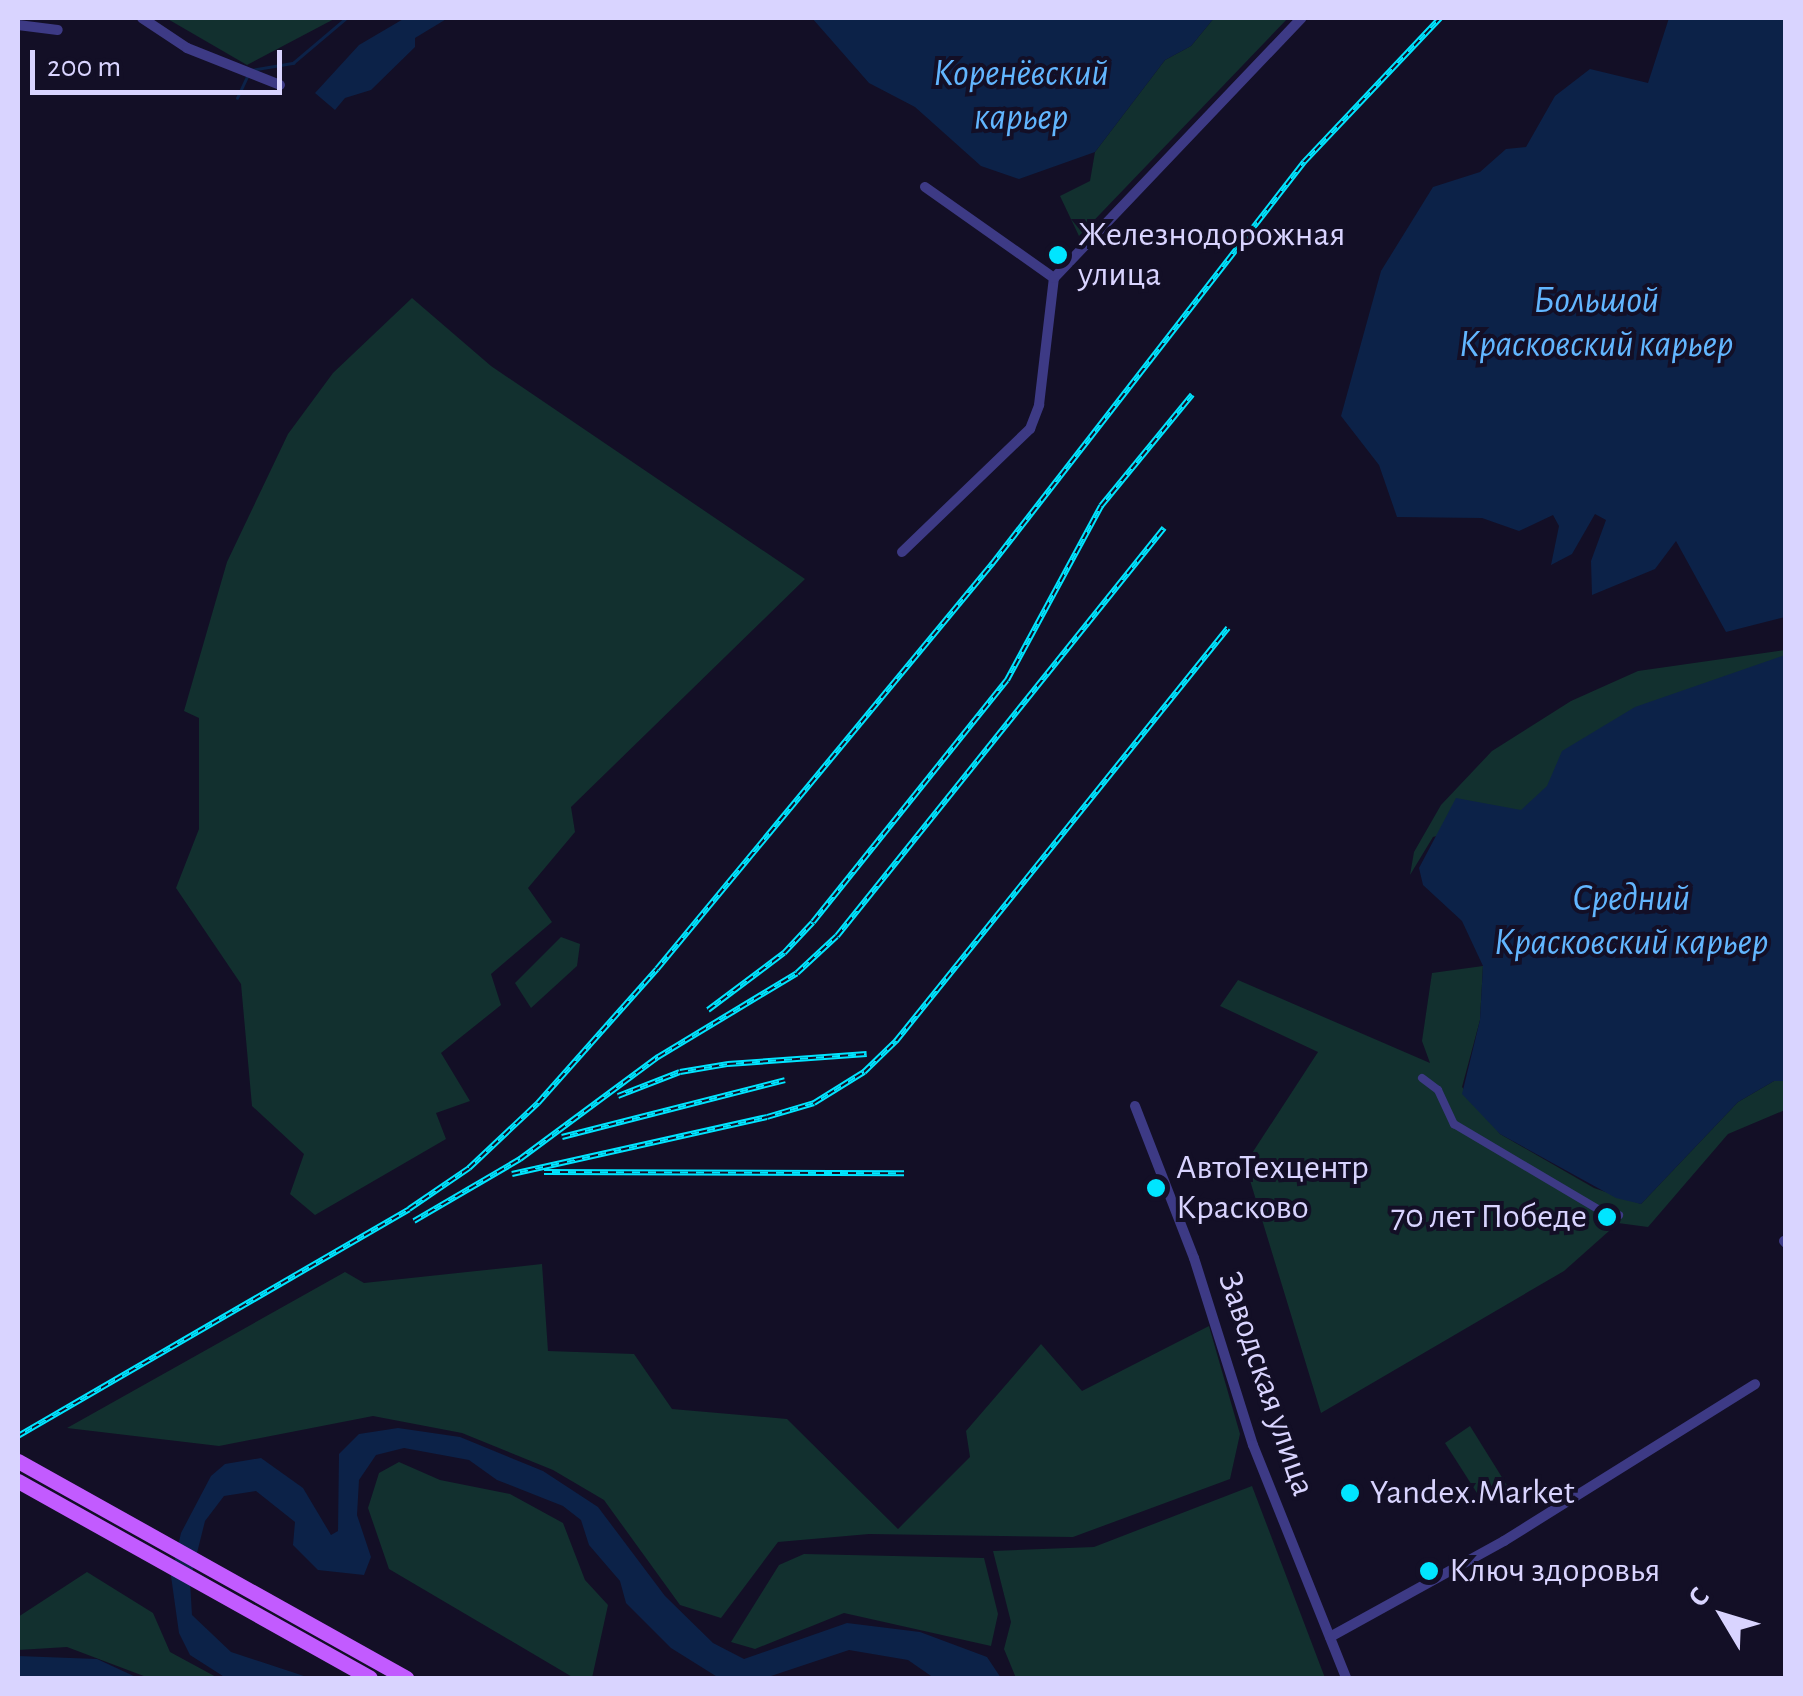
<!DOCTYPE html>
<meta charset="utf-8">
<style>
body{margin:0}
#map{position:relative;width:1803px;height:1696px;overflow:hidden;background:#130f26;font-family:"Alegreya Sans",sans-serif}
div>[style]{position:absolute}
.green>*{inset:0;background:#12302f}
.water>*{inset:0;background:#0c2248}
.stream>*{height:2.5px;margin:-1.25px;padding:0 1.25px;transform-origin:1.25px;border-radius:1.25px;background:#0c2248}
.pedestrian>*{height:8px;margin:-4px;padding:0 4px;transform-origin:4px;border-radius:4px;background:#3d3a85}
.minor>*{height:10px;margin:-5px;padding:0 5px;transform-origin:5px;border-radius:5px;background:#3d3a85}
.primary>*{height:15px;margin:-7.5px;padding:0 7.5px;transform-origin:7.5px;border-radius:7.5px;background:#c25bff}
.rail>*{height:6px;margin-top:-3px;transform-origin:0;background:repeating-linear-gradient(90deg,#130f26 0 8px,#00e5ff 0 16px);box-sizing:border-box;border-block:2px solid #00e5ff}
.dots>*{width:28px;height:28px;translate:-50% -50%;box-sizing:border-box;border:5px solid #130f26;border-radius:50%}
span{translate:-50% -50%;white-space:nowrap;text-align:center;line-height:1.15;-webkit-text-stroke:8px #130f26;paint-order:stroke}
.poi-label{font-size:35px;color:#d9d4ff}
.left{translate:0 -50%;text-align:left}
.right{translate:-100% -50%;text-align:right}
.street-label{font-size:35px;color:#d9d4ff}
.water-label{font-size:38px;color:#62b6ff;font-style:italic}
.frame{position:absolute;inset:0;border:20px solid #d9d4ff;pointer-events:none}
.north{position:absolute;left:1673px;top:1566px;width:100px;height:100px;-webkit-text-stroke:8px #130f26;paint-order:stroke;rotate:308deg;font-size:28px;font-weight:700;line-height:40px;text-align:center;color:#d9d4ff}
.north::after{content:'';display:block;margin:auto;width:35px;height:45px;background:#d9d4ff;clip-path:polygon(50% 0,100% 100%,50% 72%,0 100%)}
.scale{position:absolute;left:30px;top:50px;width:252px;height:45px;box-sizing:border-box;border:5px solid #d9d4ff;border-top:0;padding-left:12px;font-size:30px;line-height:35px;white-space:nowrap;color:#d9d4ff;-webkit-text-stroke:8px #130f26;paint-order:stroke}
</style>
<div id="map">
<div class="green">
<i style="clip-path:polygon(166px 18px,336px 18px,247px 65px)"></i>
<i style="clip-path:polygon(1214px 18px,1288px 18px,1079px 236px,1060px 196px,1090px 181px,1095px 152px,1165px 60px,1191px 46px)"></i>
<i style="clip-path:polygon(412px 298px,491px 366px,805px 579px,571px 807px,575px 832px,528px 888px,552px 922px,491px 974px,501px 1005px,441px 1053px,470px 1101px,436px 1113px,446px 1139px,315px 1215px,290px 1194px,304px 1154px,252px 1106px,241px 984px,176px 888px,199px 829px,199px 718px,184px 711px,227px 562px,288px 434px,333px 373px)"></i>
<i style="clip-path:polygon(1785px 650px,1785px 657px,1548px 787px,1525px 813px,1433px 837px,1410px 875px,1414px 852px,1441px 805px,1492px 751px,1571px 701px,1638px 671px)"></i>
<i style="clip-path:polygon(561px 937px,580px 944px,577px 966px,531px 1008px,515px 983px)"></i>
<i style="clip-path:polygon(1483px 966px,1480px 1020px,1462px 1087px,1500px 1134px,1594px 1188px,1641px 1204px,1738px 1102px,1774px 1081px,1785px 1081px,1785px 1110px,1728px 1134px,1648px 1227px,1618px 1223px,1564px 1271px,1321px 1413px,1245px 1164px,1318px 1052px,1220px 1006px,1238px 980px,1430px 1063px,1422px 1041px,1432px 973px)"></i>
<i style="clip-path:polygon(542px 1264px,548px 1351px,634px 1354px,672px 1409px,787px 1419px,898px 1529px,970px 1457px,966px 1431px,1041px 1344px,1082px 1391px,1209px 1326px,1240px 1434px,1230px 1479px,1073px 1537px,869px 1534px,778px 1542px,721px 1618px,680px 1605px,604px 1500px,553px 1470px,462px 1433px,373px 1416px,219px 1446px,67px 1428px,345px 1272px,364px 1283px)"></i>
<i style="clip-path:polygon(1470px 1426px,1508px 1487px,1484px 1504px,1445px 1443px)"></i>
<i style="clip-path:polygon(399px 1462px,440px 1480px,510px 1494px,563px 1523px,585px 1580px,608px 1605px,592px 1678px,574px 1678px,389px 1569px,368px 1508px,379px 1473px)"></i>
<i style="clip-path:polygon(1252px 1486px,1325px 1678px,1016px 1678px,1004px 1649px,1011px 1622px,993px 1551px,1094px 1547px)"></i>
<i style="clip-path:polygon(804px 1554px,984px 1558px,998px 1614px,991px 1646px,844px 1613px,755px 1649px,731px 1642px,779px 1565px)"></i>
<i style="clip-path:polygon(87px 1572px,153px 1613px,170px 1652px,218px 1678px,149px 1678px,67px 1647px,18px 1650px,18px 1617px)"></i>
</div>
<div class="water">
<i style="clip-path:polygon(405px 18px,448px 18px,415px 38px,415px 47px,371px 90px,345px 98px,335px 110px,315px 93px,359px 45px)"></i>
<i style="clip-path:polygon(812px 18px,1214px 18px,1191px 46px,1165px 60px,1095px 152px,1019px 179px,981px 166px,915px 107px,869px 83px)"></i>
<i style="clip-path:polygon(1669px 18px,1785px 18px,1785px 617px,1726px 632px,1676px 541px,1655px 569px,1592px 595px,1591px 561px,1606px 520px,1595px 514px,1572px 554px,1551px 565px,1559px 526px,1553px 515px,1519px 531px,1482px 518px,1397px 517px,1379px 465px,1341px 416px,1381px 271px,1433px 187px,1480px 172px,1506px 149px,1526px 147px,1555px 96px,1590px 69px,1648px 83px)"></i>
<i style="clip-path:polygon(1785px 655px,1785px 1081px,1774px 1081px,1738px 1102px,1641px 1204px,1616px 1198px,1500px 1134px,1462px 1094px,1480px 1020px,1483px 966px,1462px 921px,1423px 885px,1419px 868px,1456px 798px,1521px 810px,1547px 786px,1562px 751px,1635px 707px)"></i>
<i style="clip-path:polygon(398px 1428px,460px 1437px,543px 1471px,598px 1507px,665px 1596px,713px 1643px,744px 1659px,847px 1623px,920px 1632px,987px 1657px,1001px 1678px,934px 1678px,908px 1660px,849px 1650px,765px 1678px,719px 1678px,671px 1648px,626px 1603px,620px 1581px,589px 1545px,581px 1520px,563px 1506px,497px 1480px,469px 1460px,404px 1448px,376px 1455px,359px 1480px,357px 1515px,371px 1557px,364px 1575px,318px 1570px,293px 1545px,295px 1522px,256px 1491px,224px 1496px,205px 1521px,190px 1581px,192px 1615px,231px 1652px,310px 1678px,226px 1678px,190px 1655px,179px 1633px,171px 1576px,181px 1533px,211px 1476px,225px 1464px,261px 1458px,303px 1488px,331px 1535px,338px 1531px,339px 1454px,359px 1434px)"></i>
<i style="clip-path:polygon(18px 1656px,97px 1659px,138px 1678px,18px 1678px)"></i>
</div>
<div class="stream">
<i style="left:251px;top:70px;width:43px;rotate:-9.5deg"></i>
<i style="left:293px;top:63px;width:70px;rotate:-40.3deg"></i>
<i style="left:237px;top:98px;width:23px;rotate:-65deg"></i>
</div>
<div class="pedestrian">
<i style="left:1422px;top:1078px;width:20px;rotate:37deg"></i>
<i style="left:1438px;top:1090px;width:38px;rotate:65deg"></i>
<i style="left:1454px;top:1124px;width:167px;rotate:30.6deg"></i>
<i style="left:1598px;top:1209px;width:22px;rotate:16deg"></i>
</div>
<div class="minor">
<i style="left:142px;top:18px;width:54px;rotate:33.7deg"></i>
<i style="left:187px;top:48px;width:100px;rotate:21.7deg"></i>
<i style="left:18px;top:25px;width:40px;rotate:7.1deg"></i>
<i style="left:925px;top:187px;width:158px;rotate:35.2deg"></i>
<i style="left:902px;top:552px;width:178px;rotate:-43.9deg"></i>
<i style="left:1030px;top:429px;width:26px;rotate:-69deg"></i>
<i style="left:1039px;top:405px;width:128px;rotate:-83.3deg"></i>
<i style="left:1054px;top:278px;width:359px;rotate:-46.4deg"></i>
<i style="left:1135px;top:1106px;width:163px;rotate:68.8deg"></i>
<i style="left:1194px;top:1258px;width:196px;rotate:72.5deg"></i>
<i style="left:1253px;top:1445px;width:251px;rotate:68.2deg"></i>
<i style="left:1784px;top:1241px;width:3px;rotate:45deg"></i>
<i style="left:1330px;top:1637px;width:199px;rotate:-28.9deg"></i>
<i style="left:1504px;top:1541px;width:296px;rotate:-32deg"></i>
</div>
<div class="primary">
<i style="left:18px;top:1461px;width:445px;rotate:29.2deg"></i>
<i style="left:18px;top:1481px;width:403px;rotate:29.2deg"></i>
</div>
<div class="rail">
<i style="left:708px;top:1010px;width:95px;rotate:-36.9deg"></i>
<i style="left:784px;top:953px;width:42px;rotate:-46.9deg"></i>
<i style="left:813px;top:922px;width:310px;rotate:-51.3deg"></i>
<i style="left:1007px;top:680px;width:198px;rotate:-61.6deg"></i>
<i style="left:1101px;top:506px;width:144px;rotate:-50.7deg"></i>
<i style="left:618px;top:1096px;width:66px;rotate:-21.2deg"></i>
<i style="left:680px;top:1072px;width:49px;rotate:-9.5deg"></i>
<i style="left:728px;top:1064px;width:139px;rotate:-4.1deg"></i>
<i style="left:562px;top:1137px;width:230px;rotate:-14.3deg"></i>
<i style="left:544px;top:1172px;width:360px;rotate:0.2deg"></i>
<i style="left:512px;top:1174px;width:261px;rotate:-12.6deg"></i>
<i style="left:767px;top:1117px;width:49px;rotate:-16.6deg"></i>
<i style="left:814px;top:1103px;width:59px;rotate:-31.8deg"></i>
<i style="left:864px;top:1072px;width:45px;rotate:-44.1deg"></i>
<i style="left:896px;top:1041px;width:530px;rotate:-51.21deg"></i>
<i style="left:414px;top:1221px;width:123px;rotate:-30.3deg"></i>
<i style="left:520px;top:1159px;width:172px;rotate:-36.5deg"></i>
<i style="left:658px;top:1057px;width:162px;rotate:-31.1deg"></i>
<i style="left:797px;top:973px;width:54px;rotate:-42.8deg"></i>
<i style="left:837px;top:936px;width:523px;rotate:-51.29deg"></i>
<i style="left:18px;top:1436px;width:452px;rotate:-30.1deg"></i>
<i style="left:409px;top:1209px;width:73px;rotate:-34.3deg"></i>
<i style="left:469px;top:1168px;width:95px;rotate:-43.3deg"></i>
<i style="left:538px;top:1103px;width:179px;rotate:-48.4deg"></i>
<i style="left:657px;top:969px;width:526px;rotate:-50.4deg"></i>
<i style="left:992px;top:564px;width:509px;rotate:-52.18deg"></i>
<i style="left:1304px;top:162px;width:198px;rotate:-46.6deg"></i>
</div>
<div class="dots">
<i style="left:1058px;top:255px;background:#00e5ff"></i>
<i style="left:1156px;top:1188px;background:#00e5ff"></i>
<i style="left:1607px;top:1217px;background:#00e5ff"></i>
<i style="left:1350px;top:1493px;background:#00e5ff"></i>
<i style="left:1429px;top:1571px;background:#00e5ff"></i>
</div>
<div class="poi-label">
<span class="left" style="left:1078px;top:255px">Железнодорожная<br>улица</span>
<span class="left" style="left:1176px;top:1188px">АвтоТехцентр<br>Красково</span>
<span class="right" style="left:1587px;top:1217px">70 лет Победе</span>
<span class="left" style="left:1370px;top:1493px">Yandex.Market</span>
<span class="left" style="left:1449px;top:1571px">Ключ здоровья</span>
</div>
<div class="street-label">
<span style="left:1266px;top:1384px;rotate:71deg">Заводская улица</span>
</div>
<div class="water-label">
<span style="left:1021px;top:97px">Коренёвский<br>карьер</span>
<span style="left:1596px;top:324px">Большой<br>Красковский карьер</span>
<span style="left:1631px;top:922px">Средний<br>Красковский карьер</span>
</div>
<div class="frame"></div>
<div class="north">С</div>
<div class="scale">200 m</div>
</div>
